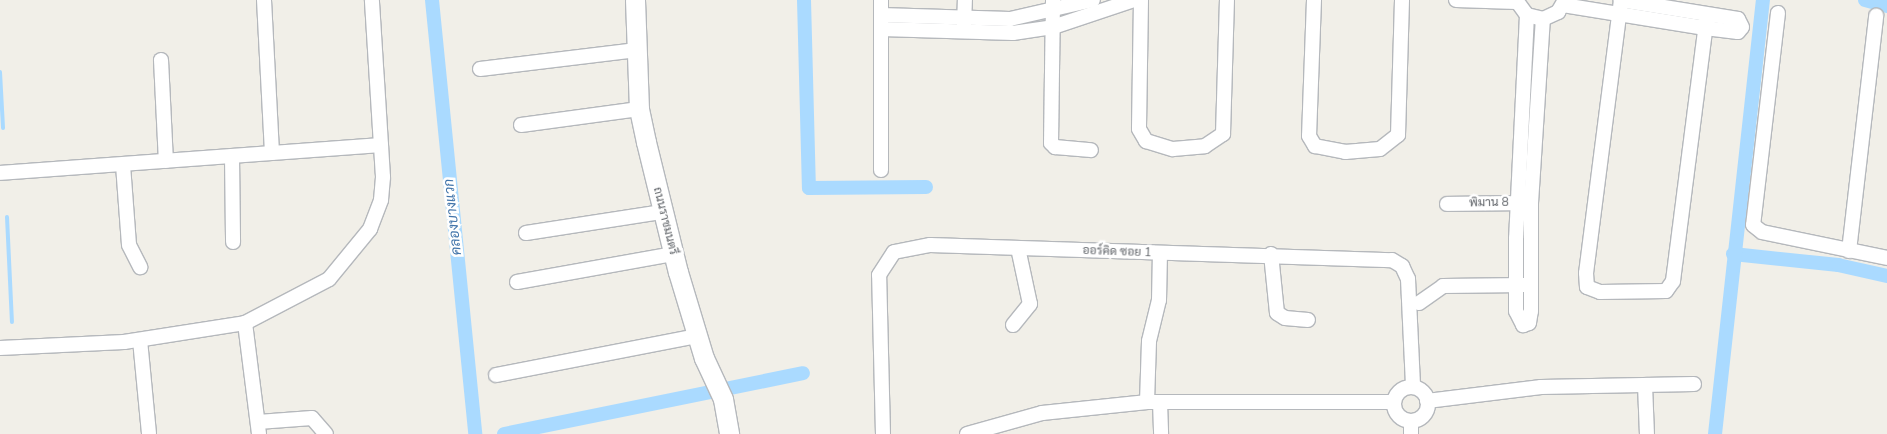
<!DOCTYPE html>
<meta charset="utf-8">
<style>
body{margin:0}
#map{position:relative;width:1887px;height:434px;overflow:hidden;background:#f1efe8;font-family:"Nunito Sans",Sarabun,sans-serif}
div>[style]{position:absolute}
.stream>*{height:4px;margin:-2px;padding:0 2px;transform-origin:2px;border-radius:2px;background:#aadaff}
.canal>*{height:14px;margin:-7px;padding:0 7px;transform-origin:7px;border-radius:7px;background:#aadaff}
.roads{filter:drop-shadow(1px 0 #b5b8bc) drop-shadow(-1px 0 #b5b8bc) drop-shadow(0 1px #b5b8bc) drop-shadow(0 -1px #b5b8bc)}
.street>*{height:14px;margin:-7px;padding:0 7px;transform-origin:7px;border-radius:7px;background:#fff}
.street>.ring{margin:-7px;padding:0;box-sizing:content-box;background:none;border:14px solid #fff;border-radius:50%}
.secondary>*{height:19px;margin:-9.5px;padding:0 9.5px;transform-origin:9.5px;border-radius:9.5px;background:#fff}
span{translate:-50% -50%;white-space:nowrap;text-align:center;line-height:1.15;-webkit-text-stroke:5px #fff;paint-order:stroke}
.street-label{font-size:12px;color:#5f6368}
.water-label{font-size:14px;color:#4174aa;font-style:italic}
</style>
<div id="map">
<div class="stream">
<i style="left:0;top:72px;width:56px;rotate:86.9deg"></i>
<i style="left:7px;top:217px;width:105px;rotate:87.3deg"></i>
</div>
<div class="canal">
<i style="left:432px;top:0;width:436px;rotate:84.3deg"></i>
<i style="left:804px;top:0;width:188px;rotate:88.5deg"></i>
<i style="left:809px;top:188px;width:117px;rotate:-0.5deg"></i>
<i style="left:1865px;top:0;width:23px;rotate:15deg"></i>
<i style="left:1733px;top:254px;width:106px;rotate:6deg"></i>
<i style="left:1838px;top:265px;width:50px;rotate:12.7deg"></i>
<i style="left:504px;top:434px;width:305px;rotate:-11.5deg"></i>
<i style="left:1715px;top:434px;width:437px;rotate:-83.7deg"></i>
</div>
<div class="roads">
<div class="street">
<i style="left:264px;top:0;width:153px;rotate:87deg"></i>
<i style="left:881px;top:0;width:170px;rotate:90deg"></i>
<i style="left:1053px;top:0;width:143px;rotate:90.8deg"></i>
<i style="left:1051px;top:143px;width:6px;rotate:45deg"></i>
<i style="left:1055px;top:147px;width:36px;rotate:5deg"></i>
<i style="left:1141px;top:0;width:129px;rotate:90.9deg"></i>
<i style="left:1139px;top:129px;width:14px;rotate:60deg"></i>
<i style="left:1146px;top:141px;width:28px;rotate:17deg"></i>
<i style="left:1173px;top:149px;width:32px;rotate:-5deg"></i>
<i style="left:1205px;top:146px;width:22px;rotate:-34deg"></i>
<i style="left:1223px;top:134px;width:134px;rotate:-88.3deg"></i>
<i style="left:1314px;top:0;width:136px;rotate:92.1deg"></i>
<i style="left:1309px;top:136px;width:12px;rotate:59deg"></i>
<i style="left:1315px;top:146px;width:31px;rotate:11deg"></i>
<i style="left:1345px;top:152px;width:35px;rotate:-5deg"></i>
<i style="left:1380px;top:149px;width:23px;rotate:-38deg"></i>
<i style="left:1398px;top:135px;width:135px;rotate:-88.3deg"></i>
<i style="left:1456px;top:0;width:60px;rotate:1.9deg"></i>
<i style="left:1516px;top:0;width:19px;rotate:54deg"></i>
<i style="left:1527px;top:15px;width:16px;rotate:14deg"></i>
<i style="left:1543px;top:19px;width:17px;rotate:-25deg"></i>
<i style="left:1558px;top:12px;width:14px;rotate:-60deg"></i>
<i style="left:1621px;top:0;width:275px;rotate:97.3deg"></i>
<i style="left:1586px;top:273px;width:14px;rotate:86deg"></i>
<i style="left:1587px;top:287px;width:14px;rotate:21deg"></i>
<i style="left:1600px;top:292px;width:66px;rotate:-0.9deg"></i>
<i style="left:1666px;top:291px;width:12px;rotate:-55deg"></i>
<i style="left:1673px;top:281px;width:268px;rotate:-82.7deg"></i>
<i style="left:1563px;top:5px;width:144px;rotate:9.2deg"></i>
<i style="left:1705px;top:28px;width:33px;rotate:7deg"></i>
<i style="left:1738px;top:32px;width:6px;rotate:-51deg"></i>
<i style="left:1742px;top:27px;width:9px;rotate:-117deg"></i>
<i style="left:1738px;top:19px;width:119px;rotate:-170.8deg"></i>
<i style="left:1778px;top:13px;width:213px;rotate:96.7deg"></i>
<i style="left:1753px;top:225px;width:11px;rotate:38deg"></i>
<i style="left:1762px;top:232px;width:128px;rotate:11.7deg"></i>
<i style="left:881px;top:15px;width:129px;rotate:1.8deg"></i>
<i style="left:1010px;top:19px;width:85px;rotate:-12.9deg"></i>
<i style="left:1527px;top:15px;width:223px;rotate:92.8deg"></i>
<i style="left:1516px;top:238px;width:73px;rotate:90deg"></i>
<i style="left:1516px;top:311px;width:16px;rotate:63deg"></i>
<i style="left:1523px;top:325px;width:6px;rotate:-18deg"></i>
<i style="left:1529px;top:323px;width:12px;rotate:-81deg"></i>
<i style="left:1531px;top:311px;width:108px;rotate:-90deg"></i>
<i style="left:1531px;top:203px;width:184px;rotate:-86.3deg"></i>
<i style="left:964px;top:26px;width:26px;rotate:-88deg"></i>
<i style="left:881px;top:29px;width:132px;rotate:1.7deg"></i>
<i style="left:1013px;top:33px;width:40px;rotate:-8.5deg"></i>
<i style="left:1053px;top:27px;width:85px;rotate:-18.4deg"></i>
<i style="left:161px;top:60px;width:101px;rotate:87.2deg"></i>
<i style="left:480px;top:69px;width:158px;rotate:-6.9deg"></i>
<i style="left:521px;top:125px;width:119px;rotate:-7.7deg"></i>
<i style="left:232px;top:156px;width:86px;rotate:89.3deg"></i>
<i style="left:123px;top:165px;width:80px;rotate:85.7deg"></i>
<i style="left:129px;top:245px;width:25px;rotate:63deg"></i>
<i style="left:0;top:173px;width:382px;rotate:-4.2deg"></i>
<i style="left:1447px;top:204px;width:77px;rotate:-0.7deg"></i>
<i style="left:526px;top:233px;width:138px;rotate:-8.8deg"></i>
<i style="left:1849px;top:251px;width:237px;rotate:-83.4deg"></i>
<i style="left:1271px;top:254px;width:59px;rotate:84.2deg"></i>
<i style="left:1277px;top:313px;width:9px;rotate:32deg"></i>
<i style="left:1285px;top:318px;width:23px;rotate:5deg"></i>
<i style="left:517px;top:282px;width:158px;rotate:-10.2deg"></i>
<i style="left:1419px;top:303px;width:29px;rotate:-35deg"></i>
<i style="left:1443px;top:286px;width:82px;rotate:-0.7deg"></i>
<i style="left:245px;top:323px;width:112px;rotate:82.8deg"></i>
<i style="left:1013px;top:325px;width:27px;rotate:-51deg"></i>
<i style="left:1030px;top:304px;width:57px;rotate:-102.1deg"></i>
<i style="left:140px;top:340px;width:94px;rotate:84.5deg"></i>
<i style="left:0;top:348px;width:124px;rotate:-2.8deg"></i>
<i style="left:124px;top:342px;width:122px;rotate:-8.9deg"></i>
<i style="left:245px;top:323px;width:95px;rotate:-27.6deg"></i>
<i style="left:329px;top:279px;width:65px;rotate:-50.6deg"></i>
<i style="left:370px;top:229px;width:31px;rotate:-69deg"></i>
<i style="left:381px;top:200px;width:23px;rotate:-85deg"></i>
<i style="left:383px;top:177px;width:177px;rotate:-93.6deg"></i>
<i style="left:496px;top:375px;width:205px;rotate:-11deg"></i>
<i style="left:1645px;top:385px;width:49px;rotate:87.7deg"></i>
<i class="ring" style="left:1394px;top:387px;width:20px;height:20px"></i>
<i style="left:1427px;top:401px;width:115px;rotate:-7deg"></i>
<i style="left:1541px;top:387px;width:153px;rotate:-1.1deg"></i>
<i style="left:1147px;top:402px;width:61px;rotate:-88.1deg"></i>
<i style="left:1149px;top:341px;width:42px;rotate:-76.3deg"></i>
<i style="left:1159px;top:300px;width:47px;rotate:-88.8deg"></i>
<i style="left:1160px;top:402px;width:32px;rotate:88deg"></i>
<i style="left:258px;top:422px;width:54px;rotate:-4.2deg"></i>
<i style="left:312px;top:418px;width:21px;rotate:49deg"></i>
<i style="left:883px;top:434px;width:159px;rotate:-91.4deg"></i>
<i style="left:879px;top:275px;width:27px;rotate:-57deg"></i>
<i style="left:894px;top:252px;width:37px;rotate:-11deg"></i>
<i style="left:930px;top:245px;width:462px;rotate:1.9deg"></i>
<i style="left:1392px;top:260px;width:12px;rotate:31deg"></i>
<i style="left:1402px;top:266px;width:14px;rotate:65deg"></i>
<i style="left:1408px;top:279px;width:108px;rotate:87.3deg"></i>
<i style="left:967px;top:434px;width:78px;rotate:-15.6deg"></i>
<i style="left:1042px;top:413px;width:106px;rotate:-6deg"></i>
<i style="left:1147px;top:402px;width:247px"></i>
<i style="left:1411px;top:434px;width:13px;rotate:-90deg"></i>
</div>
<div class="secondary">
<i style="left:635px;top:0;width:109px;rotate:87.9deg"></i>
<i style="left:639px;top:109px;width:34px;rotate:78deg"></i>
<i style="left:646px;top:142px;width:134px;rotate:76.2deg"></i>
<i style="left:678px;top:272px;width:90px;rotate:73.2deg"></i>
<i style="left:704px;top:358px;width:45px;rotate:65.1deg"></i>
<i style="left:723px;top:399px;width:36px;rotate:80deg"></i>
</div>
</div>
<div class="street-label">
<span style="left:1489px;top:203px;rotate:-1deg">พิมาน 8</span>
<span style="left:665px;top:221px;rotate:76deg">ถนนราชมนตรี</span>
<span style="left:1117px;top:252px;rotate:2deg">ออร์คิด ซอย 1</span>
</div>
<div class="water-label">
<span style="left:453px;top:217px;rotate:-96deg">คลองบางแวก</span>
</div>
</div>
